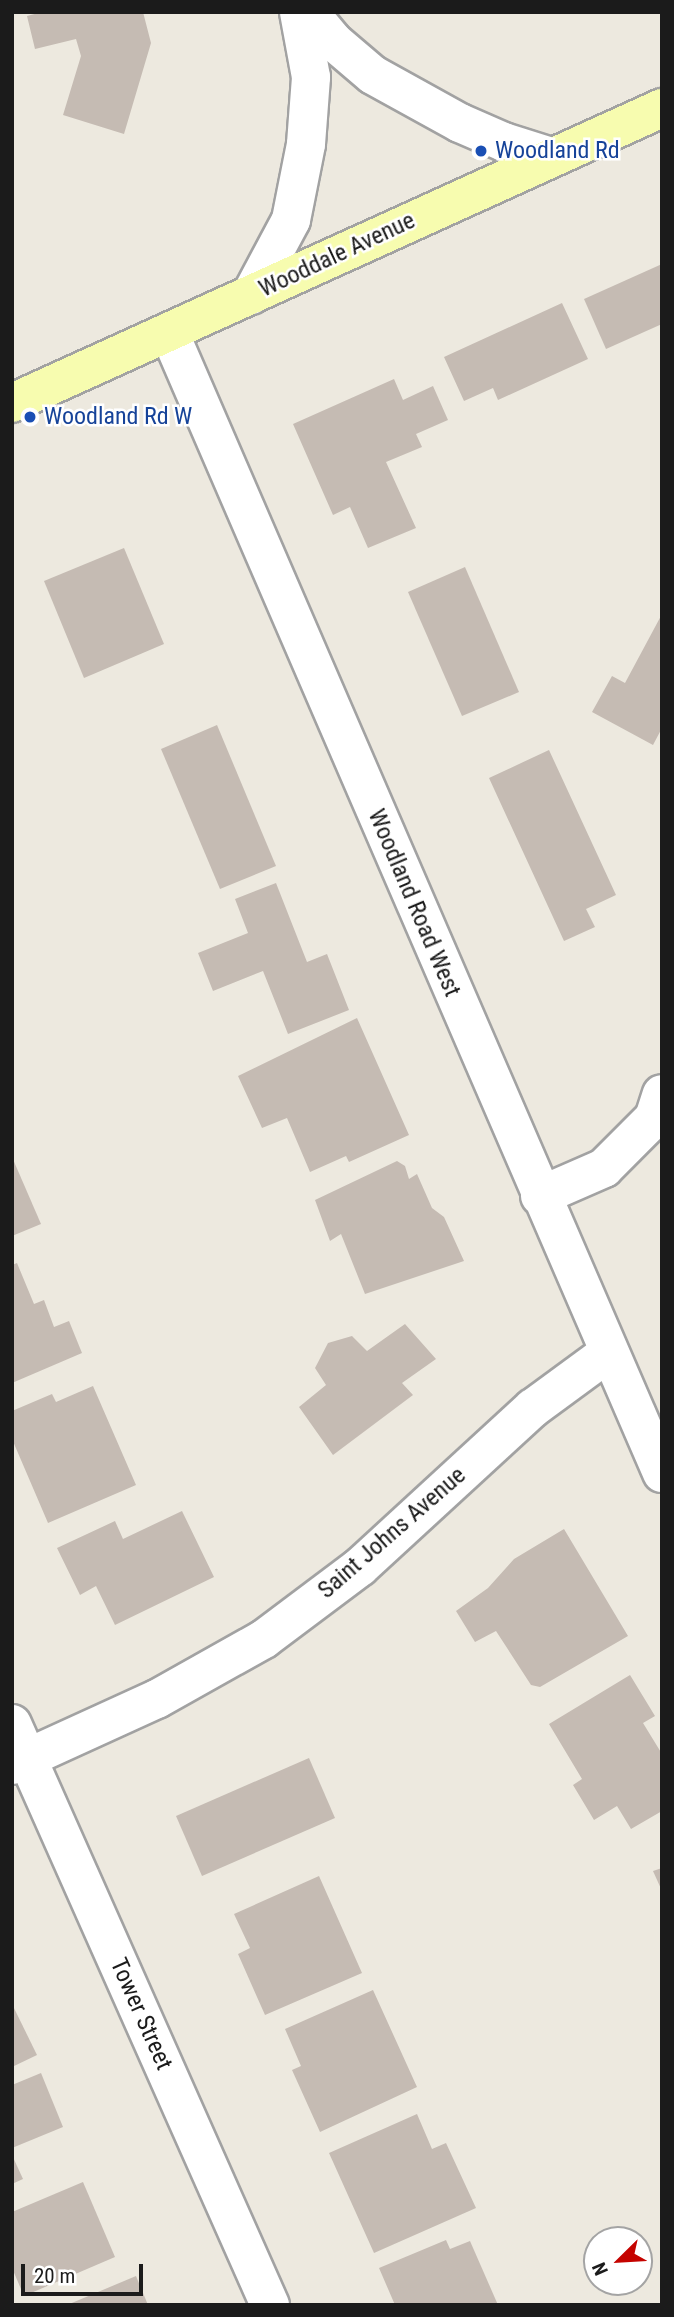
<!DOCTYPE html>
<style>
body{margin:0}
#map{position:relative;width:674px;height:2317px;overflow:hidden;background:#ede9df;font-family:"Roboto Condensed",sans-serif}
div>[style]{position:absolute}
.building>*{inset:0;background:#c5bbb3}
.roads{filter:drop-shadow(2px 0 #a2a2a2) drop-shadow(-2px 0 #a2a2a2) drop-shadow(0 2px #a2a2a2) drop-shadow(0 -2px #a2a2a2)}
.street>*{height:38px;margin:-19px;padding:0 19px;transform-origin:19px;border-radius:19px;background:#fff}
.secondary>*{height:38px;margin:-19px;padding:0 19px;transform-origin:19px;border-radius:19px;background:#f7fcaf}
.dots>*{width:19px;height:19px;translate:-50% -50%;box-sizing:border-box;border:4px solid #fff;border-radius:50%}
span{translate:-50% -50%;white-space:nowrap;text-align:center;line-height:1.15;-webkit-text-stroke:5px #fff;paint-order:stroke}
.transit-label{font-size:24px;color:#164399}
.left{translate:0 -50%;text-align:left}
.street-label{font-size:24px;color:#1b1b1b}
.frame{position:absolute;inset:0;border:14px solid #1b1b1b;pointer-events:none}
.north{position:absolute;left:583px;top:2226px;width:70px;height:70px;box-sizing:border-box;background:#fff;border:2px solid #a4a4a4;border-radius:50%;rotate:246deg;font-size:19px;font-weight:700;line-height:28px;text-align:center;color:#1b1b1b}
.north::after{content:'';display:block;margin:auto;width:24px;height:32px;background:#c50300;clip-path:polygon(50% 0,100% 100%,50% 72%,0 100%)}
.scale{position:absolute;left:21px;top:2264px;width:122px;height:32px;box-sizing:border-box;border:4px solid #1b1b1b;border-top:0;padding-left:9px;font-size:21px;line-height:24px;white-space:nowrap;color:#1b1b1b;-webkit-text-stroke:5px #fff;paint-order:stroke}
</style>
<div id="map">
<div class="building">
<i style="clip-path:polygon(42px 12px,143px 12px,151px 43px,124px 134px,63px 115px,81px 56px,76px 39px,35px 49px,27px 16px)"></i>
<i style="clip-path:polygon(662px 264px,662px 324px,606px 349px,584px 299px)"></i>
<i style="clip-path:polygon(562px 303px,588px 359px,498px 400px,493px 388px,464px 401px,444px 357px)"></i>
<i style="clip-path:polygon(394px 379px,403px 400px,433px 386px,448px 420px,416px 434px,422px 447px,386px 462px,416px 528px,368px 548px,350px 507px,333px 515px,293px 424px)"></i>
<i style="clip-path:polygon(124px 548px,164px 644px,84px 678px,44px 581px)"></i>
<i style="clip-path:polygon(465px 567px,519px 692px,462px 716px,408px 592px)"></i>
<i style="clip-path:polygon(662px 614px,662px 728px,653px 745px,592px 712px,612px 676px,625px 683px)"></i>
<i style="clip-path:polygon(217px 725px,276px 866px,220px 889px,161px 749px)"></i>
<i style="clip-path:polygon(549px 750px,616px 895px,586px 909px,595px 927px,564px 941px,489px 778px)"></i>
<i style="clip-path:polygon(276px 883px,307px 962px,327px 954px,349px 1010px,288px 1034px,263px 971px,213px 991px,198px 953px,248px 933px,235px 899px)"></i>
<i style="clip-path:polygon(357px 1018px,409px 1135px,349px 1162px,346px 1156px,310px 1172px,287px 1118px,262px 1128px,238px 1076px)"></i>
<i style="clip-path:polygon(12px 1157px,41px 1224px,12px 1236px)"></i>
<i style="clip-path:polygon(397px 1161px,405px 1166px,409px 1179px,417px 1174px,432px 1208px,444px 1217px,464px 1261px,365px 1294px,341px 1234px,330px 1241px,315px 1200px)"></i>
<i style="clip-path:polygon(17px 1263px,34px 1304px,44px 1300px,54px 1327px,69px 1321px,82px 1353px,12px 1383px,12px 1265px)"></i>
<i style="clip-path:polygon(405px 1324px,436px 1359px,402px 1383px,413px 1395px,333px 1455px,299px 1407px,326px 1385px,315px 1368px,328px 1343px,352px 1336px,367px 1351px)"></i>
<i style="clip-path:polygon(93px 1386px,136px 1485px,48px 1523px,12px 1439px,12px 1411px,52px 1394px,56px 1402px)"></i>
<i style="clip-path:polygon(182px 1511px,214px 1577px,115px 1625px,96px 1586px,80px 1595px,57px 1548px,115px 1521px,123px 1539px)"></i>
<i style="clip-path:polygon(564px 1529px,628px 1636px,540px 1687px,531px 1685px,496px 1631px,475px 1642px,456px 1611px,488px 1588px,514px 1559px)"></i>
<i style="clip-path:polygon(630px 1675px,655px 1716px,643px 1723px,662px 1754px,662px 1811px,631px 1829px,617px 1806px,594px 1820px,573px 1785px,582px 1779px,549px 1724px)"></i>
<i style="clip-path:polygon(309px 1758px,335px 1818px,202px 1876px,176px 1816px)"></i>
<i style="clip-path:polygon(662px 1868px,662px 1891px,653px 1871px)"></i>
<i style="clip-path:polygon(319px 1876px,362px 1973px,265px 2015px,238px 1954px,250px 1948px,234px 1914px)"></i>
<i style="clip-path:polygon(373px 1990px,417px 2087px,320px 2132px,292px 2070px,301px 2066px,285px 2029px)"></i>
<i style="clip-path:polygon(12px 2004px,37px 2055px,12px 2067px)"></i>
<i style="clip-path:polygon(41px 2073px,63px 2127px,12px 2148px,12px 2085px)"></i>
<i style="clip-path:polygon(417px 2114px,432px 2149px,446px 2143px,476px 2208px,374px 2253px,329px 2153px)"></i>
<i style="clip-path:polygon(12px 2155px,23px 2179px,12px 2184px)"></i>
<i style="clip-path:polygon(83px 2182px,115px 2257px,24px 2296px,12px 2268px,12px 2212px)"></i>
<i style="clip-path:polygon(446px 2240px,450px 2249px,470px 2241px,498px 2305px,395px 2305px,379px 2268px)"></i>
<i style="clip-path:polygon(136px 2276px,148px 2305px,67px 2305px)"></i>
</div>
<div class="roads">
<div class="street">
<i style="left:309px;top:12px;width:38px;rotate:50deg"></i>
<i style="left:333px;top:41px;width:52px;rotate:40.4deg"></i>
<i style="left:373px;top:75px;width:99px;rotate:28.9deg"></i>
<i style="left:460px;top:123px;width:48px;rotate:23.4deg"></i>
<i style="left:504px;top:142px;width:49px;rotate:17.7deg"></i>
<i style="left:251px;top:295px;width:85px;rotate:-61.9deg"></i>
<i style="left:291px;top:220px;width:77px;rotate:-78.8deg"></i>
<i style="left:306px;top:144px;width:67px;rotate:-85.7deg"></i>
<i style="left:311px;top:77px;width:66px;rotate:-100.5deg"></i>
<i style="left:169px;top:332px;width:1243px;rotate:66.63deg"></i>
<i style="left:540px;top:1196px;width:70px;rotate:-23.6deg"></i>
<i style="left:604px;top:1168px;width:71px;rotate:-45deg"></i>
<i style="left:654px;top:1118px;width:25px;rotate:-72deg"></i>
<i style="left:12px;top:1724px;width:636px;rotate:66.06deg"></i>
<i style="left:12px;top:1765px;width:159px;rotate:-24.5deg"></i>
<i style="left:157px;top:1699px;width:123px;rotate:-29.3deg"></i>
<i style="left:264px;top:1639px;width:120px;rotate:-36.9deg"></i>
<i style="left:360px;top:1567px;width:235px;rotate:-42.6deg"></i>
<i style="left:533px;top:1408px;width:93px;rotate:-36.3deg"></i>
</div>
<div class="secondary">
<i style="left:12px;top:403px;width:714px;rotate:-24.41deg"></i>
</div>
</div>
<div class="dots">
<i style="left:481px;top:151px;background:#1a4fb4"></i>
<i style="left:30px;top:417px;background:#1a4fb4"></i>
</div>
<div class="transit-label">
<span class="left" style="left:495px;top:151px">Woodland Rd</span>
<span class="left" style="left:44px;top:417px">Woodland Rd W</span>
</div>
<div class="street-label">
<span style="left:337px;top:255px;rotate:-25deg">Wooddale Avenue</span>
<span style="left:414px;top:903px;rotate:67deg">Woodland Road West</span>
<span style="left:392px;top:1533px;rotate:-41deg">Saint Johns Avenue</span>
<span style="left:141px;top:2014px;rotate:66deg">Tower Street</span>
</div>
<div class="frame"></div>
<div class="north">N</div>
<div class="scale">20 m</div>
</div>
